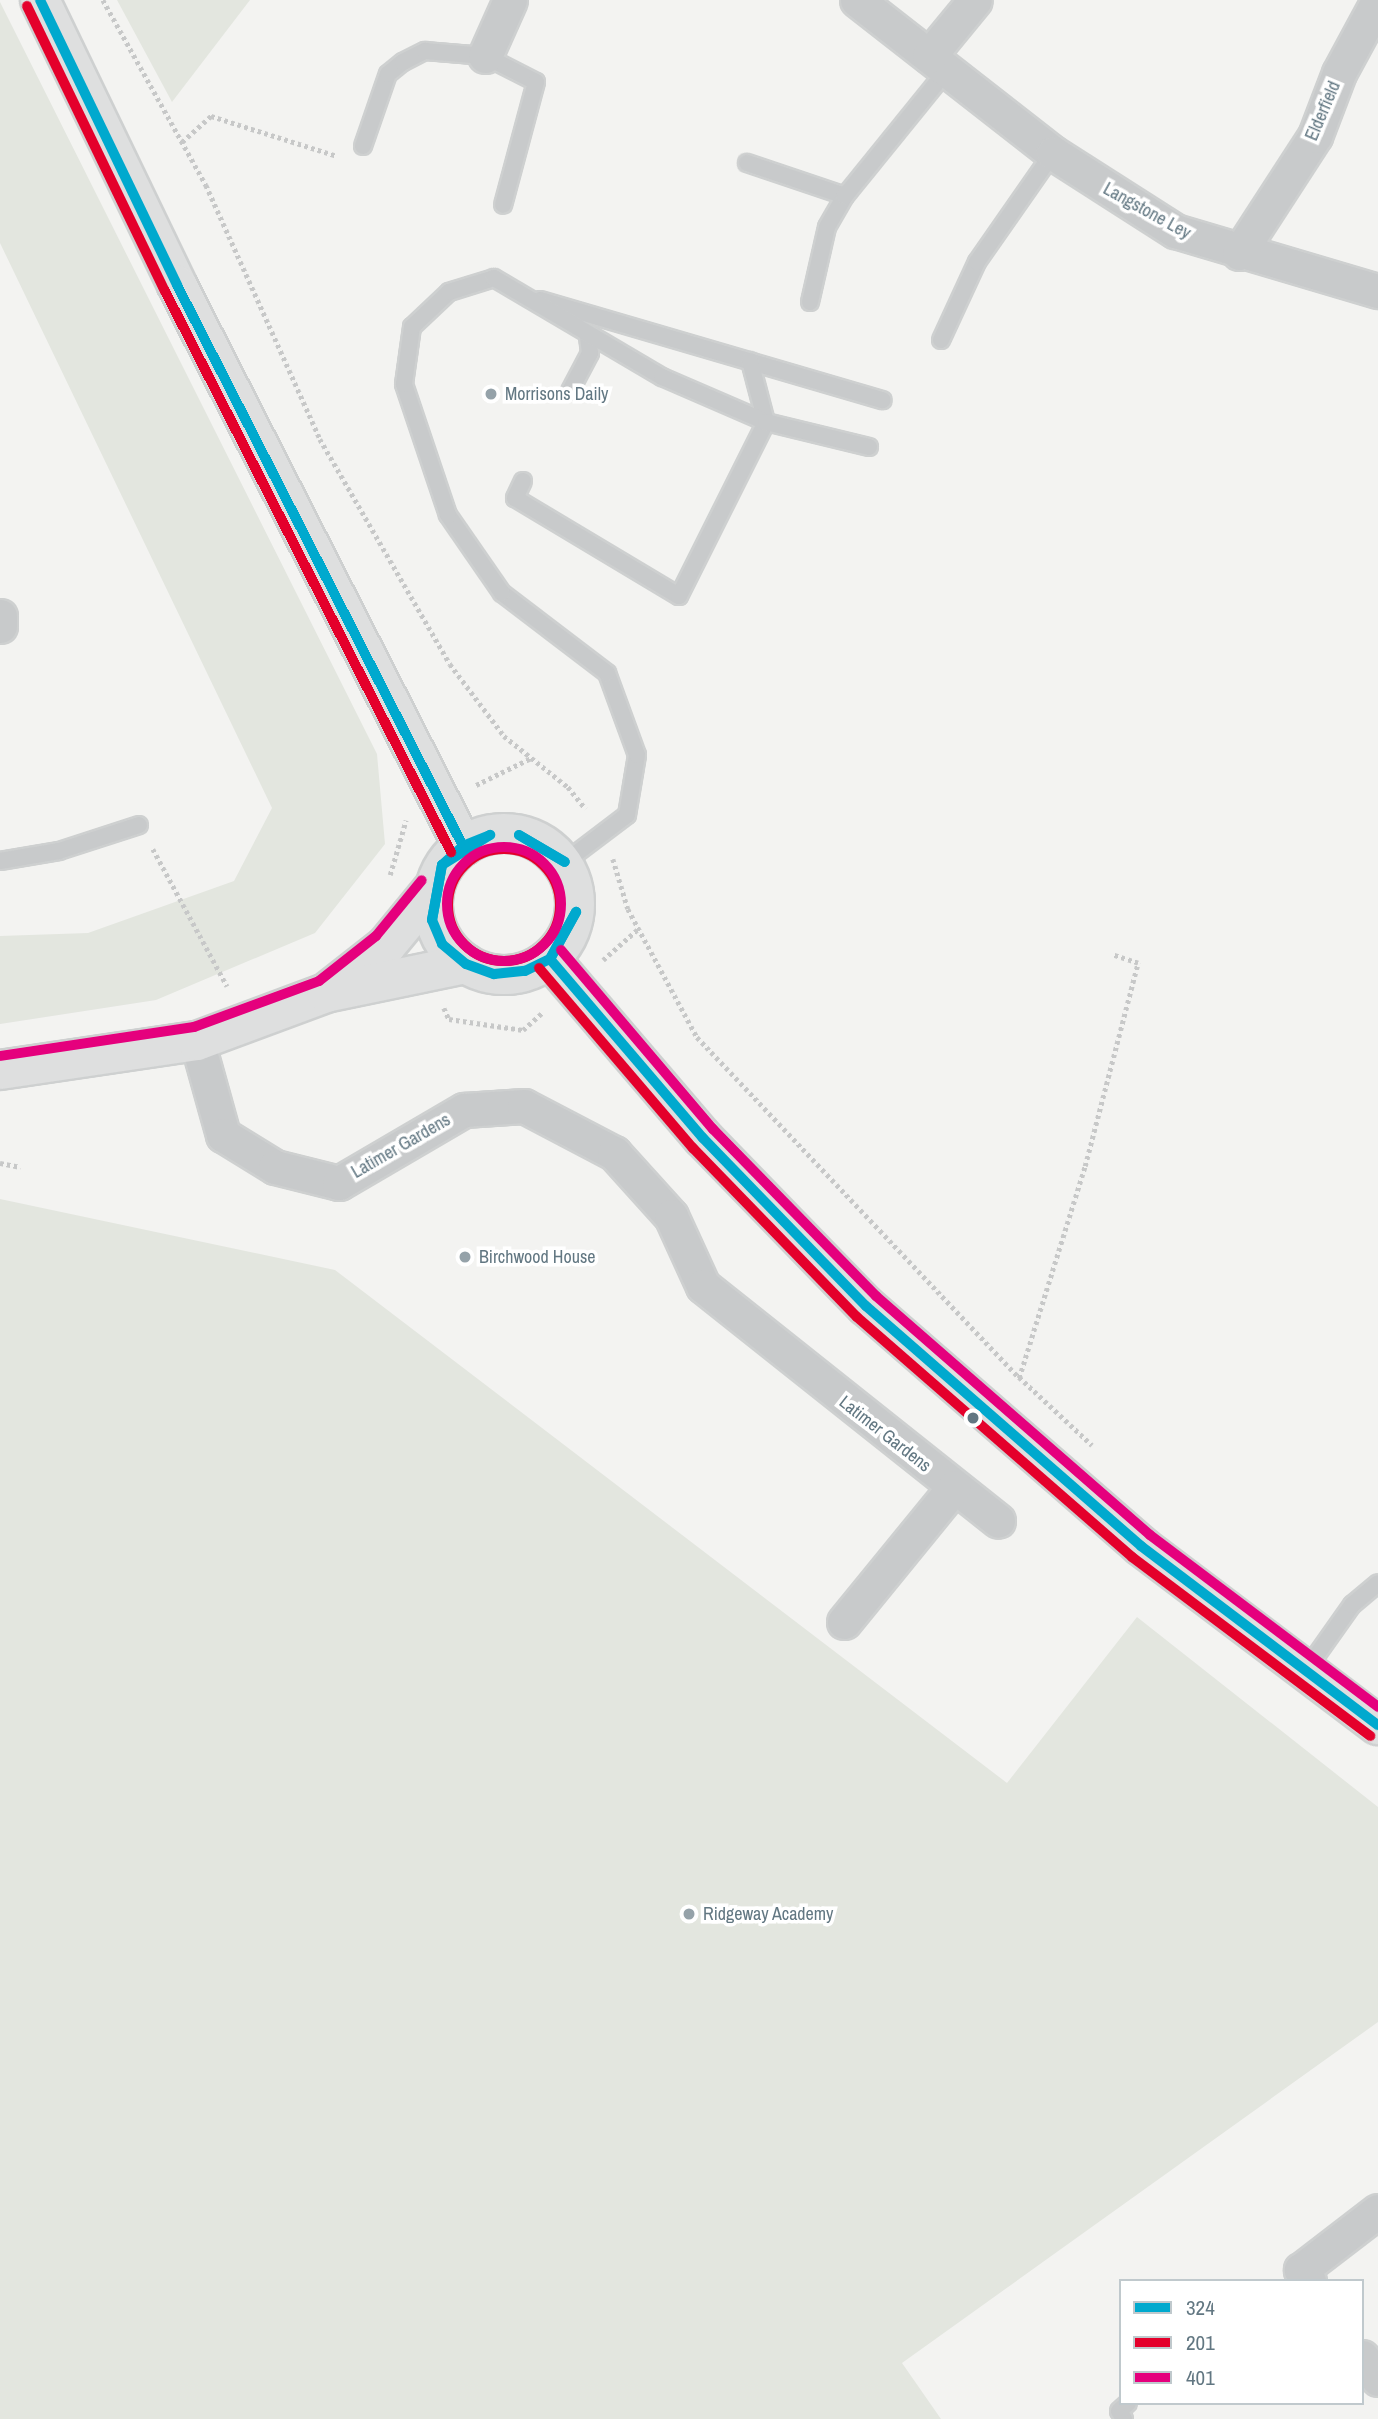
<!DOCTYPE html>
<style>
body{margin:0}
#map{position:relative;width:1378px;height:2419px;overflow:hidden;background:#f3f3f1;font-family:"Archivo Narrow",sans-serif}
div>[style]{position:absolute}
.green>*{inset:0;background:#e3e6df}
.path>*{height:4.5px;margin-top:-2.25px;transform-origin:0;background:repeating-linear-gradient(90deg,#c7c8c8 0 3.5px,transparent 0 7px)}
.roads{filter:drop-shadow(2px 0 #ced0d0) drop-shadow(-2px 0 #ced0d0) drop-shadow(0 2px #ced0d0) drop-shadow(0 -2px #ced0d0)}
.lane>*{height:16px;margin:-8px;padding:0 8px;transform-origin:8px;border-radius:8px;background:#c8cacb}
.street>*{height:33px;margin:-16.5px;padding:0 16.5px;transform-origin:16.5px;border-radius:16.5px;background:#c8cacb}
.secondary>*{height:38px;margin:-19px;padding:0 19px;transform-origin:19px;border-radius:19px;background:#dedfdf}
.secondary>.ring{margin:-19px;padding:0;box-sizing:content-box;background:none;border:38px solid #dedfdf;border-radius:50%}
.bus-1>*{height:10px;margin:-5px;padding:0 5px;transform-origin:5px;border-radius:5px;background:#00a9ce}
.bus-2>*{height:10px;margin:-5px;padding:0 5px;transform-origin:5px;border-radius:5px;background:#e4002b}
.bus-2>.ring{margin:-5px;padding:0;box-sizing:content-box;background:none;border:10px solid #e4002b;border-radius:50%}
.bus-3>*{height:10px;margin:-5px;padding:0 5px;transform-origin:5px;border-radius:5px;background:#e5007d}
.bus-3>.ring{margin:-5px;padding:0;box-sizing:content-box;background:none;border:10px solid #e5007d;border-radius:50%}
.dots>*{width:19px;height:19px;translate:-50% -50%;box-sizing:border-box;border:4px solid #fff;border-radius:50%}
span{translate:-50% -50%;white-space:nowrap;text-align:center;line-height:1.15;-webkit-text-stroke:7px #fff;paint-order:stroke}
.street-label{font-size:18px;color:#627782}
.poi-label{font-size:18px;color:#627782}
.left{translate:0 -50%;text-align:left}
.legend{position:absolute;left:1119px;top:2279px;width:245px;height:126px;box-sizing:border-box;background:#fff;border:2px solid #c0c9cd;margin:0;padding:9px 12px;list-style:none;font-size:21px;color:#627782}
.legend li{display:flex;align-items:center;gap:14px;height:35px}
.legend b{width:35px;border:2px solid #c0c9cd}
</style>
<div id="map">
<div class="green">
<i style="clip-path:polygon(117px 0,250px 0,172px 102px)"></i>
<i style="clip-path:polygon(0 2px,377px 754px,385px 844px,315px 933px,156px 1000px,0 1024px,0 936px,88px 933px,234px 881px,272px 808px,0 243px)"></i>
<i style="clip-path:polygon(0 1199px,335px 1270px,1007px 1783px,1137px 1617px,1378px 1807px,1378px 2022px,902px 2363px,941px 2419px,0 2419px)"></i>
</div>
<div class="path">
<i style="left:103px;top:0;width:212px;rotate:60.9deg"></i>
<i style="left:206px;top:185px;width:278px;rotate:65.8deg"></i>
<i style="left:320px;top:439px;width:260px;rotate:60deg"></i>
<i style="left:450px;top:664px;width:90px;rotate:53.1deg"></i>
<i style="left:504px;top:736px;width:82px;rotate:38.6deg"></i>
<i style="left:568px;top:787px;width:28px;rotate:51deg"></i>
<i style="left:182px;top:142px;width:39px;rotate:-42deg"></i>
<i style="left:211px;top:116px;width:132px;rotate:17.6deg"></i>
<i style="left:476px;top:785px;width:61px;rotate:-26.1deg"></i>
<i style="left:153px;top:849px;width:156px;rotate:61.6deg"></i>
<i style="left:613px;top:859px;width:52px;rotate:73.3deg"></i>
<i style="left:628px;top:909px;width:145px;rotate:61.7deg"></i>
<i style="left:697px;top:1037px;width:468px;rotate:46.6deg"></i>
<i style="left:1019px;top:1377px;width:100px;rotate:43deg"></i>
<i style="left:390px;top:875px;width:57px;rotate:-73.8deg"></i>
<i style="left:603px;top:960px;width:48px;rotate:-41.6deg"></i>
<i style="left:444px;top:1008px;width:12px;rotate:66deg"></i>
<i style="left:449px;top:1019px;width:75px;rotate:8.5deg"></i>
<i style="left:523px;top:1030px;width:27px;rotate:-42deg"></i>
<i style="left:0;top:1163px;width:21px;rotate:11deg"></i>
<i style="left:1019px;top:1378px;width:222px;rotate:-72.7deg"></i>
<i style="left:1085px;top:1166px;width:210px;rotate:-75.4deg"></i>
<i style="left:1138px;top:963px;width:25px;rotate:-162deg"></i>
</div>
<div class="roads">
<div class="lane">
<i style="left:363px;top:146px;width:76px;rotate:-70.9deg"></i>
<i style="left:388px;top:74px;width:19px;rotate:-39deg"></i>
<i style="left:403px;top:62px;width:25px;rotate:-27deg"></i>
<i style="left:425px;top:51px;width:60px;rotate:4.8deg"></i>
<i style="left:485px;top:56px;width:57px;rotate:27deg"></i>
<i style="left:536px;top:82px;width:127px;rotate:105deg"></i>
<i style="left:747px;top:163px;width:103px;rotate:18.6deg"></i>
<i style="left:540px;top:300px;width:357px;rotate:16.3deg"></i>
<i style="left:810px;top:302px;width:77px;rotate:-77.2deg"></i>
<i style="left:827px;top:227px;width:36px;rotate:-60deg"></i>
<i style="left:845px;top:196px;width:162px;rotate:-51deg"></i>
<i style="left:941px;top:340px;width:86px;rotate:-65.2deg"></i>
<i style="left:977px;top:262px;width:133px;rotate:-55.1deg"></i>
<i style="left:570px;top:391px;width:43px;rotate:-62.2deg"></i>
<i style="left:590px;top:353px;width:17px;rotate:-97deg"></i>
<i style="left:523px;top:481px;width:19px;rotate:115deg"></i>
<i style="left:515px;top:498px;width:191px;rotate:30.9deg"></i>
<i style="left:679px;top:596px;width:195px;rotate:-63.4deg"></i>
<i style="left:766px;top:422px;width:63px;rotate:-104.7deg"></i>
<i style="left:0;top:861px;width:60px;rotate:-9.6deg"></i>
<i style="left:59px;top:851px;width:84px;rotate:-18deg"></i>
<i style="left:565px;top:862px;width:78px;rotate:-37.2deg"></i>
<i style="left:627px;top:815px;width:61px;rotate:-80.5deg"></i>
<i style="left:637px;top:755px;width:87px;rotate:-110.1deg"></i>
<i style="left:607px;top:673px;width:132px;rotate:-142.7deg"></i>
<i style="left:502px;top:593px;width:95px;rotate:-124.7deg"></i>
<i style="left:448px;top:515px;width:138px;rotate:-108.6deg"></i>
<i style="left:404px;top:384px;width:58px;rotate:-82deg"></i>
<i style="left:412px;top:327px;width:51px;rotate:-43.4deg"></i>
<i style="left:449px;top:292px;width:47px;rotate:-17.3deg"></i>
<i style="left:494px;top:278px;width:195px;rotate:30.5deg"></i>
<i style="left:662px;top:377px;width:113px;rotate:23.4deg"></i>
<i style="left:766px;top:422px;width:106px;rotate:13.6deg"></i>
<i style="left:1306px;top:1670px;width:80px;rotate:-54.7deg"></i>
<i style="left:1352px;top:1605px;width:34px;rotate:-40deg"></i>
<i style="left:1124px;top:2419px;width:9px;rotate:-122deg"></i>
<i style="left:1119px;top:2411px;width:12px;rotate:-42deg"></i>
</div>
<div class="street">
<i style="left:857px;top:0;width:249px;rotate:38deg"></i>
<i style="left:1053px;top:153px;width:145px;rotate:32.6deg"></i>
<i style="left:1175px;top:231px;width:212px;rotate:16.5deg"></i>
<i style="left:485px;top:56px;width:61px;rotate:-65.9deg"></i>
<i style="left:929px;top:56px;width:72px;rotate:-50.6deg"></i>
<i style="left:1239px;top:253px;width:140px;rotate:-57deg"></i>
<i style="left:1315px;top:136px;width:67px;rotate:-69.1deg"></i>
<i style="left:1339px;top:73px;width:82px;rotate:-61.6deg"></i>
<i style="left:0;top:616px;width:10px;rotate:90deg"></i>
<i style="left:197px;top:1041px;width:98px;rotate:74.5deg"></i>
<i style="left:223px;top:1135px;width:61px;rotate:31.6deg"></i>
<i style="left:275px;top:1167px;width:66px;rotate:14deg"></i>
<i style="left:339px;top:1183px;width:145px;rotate:-30.3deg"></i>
<i style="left:464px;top:1110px;width:60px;rotate:-3.8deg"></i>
<i style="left:524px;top:1106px;width:102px;rotate:27.6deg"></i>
<i style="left:614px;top:1153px;width:85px;rotate:47.9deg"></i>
<i style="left:671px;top:1216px;width:77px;rotate:65.4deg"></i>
<i style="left:703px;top:1286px;width:377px;rotate:38.5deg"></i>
<i style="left:844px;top:1622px;width:174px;rotate:-50.8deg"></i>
<i style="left:1309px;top:2281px;width:14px;rotate:-126deg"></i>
<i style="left:1301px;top:2270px;width:97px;rotate:-37.5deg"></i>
<i style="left:1362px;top:2357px;width:27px;rotate:54deg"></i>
</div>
<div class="secondary">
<i style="left:40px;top:0;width:316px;rotate:64.3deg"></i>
<i style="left:177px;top:285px;width:630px;rotate:62.99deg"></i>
<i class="ring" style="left:433px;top:833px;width:104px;height:104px"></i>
<i style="left:550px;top:959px;width:235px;rotate:49.5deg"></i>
<i style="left:703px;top:1138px;width:234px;rotate:45.9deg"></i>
<i style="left:866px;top:1306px;width:365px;rotate:41.1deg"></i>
<i style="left:1141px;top:1546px;width:297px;rotate:37.1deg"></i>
<i style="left:330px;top:990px;width:71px;rotate:-38.2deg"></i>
<i style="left:386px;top:946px;width:74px;rotate:-50.5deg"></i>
<i style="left:0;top:1070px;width:199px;rotate:-8.4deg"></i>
<i style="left:197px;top:1041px;width:138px;rotate:-20.4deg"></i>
<i style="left:326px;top:993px;width:143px;rotate:-11.7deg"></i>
</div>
</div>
<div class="bus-1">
<i style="left:40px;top:0;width:316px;rotate:64.3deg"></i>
<i style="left:177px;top:285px;width:630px;rotate:62.99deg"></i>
<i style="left:519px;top:835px;width:53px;rotate:30.4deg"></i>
<i style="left:519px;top:835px;width:53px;rotate:30.4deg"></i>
<i style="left:442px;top:865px;width:28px;rotate:-42deg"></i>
<i style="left:463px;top:846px;width:29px;rotate:-22deg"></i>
<i style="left:442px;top:865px;width:57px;rotate:-32deg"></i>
<i style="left:432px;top:920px;width:26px;rotate:67deg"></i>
<i style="left:442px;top:944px;width:31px;rotate:40deg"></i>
<i style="left:466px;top:964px;width:30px;rotate:20deg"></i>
<i style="left:494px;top:974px;width:31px;rotate:-6deg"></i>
<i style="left:525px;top:971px;width:28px;rotate:-26deg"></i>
<i style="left:432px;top:920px;width:56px;rotate:-79.7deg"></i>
<i style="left:432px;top:920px;width:56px;rotate:-79.7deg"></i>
<i style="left:550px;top:959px;width:54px;rotate:-61deg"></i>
<i style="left:550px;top:959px;width:54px;rotate:-61deg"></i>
<i style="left:550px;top:959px;width:235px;rotate:49.5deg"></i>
<i style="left:703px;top:1138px;width:234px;rotate:45.9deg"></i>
<i style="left:866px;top:1306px;width:365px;rotate:41.1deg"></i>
<i style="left:1141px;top:1546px;width:297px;rotate:37.1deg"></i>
</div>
<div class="bus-2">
<i style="left:27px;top:6px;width:317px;rotate:64.2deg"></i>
<i style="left:165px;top:291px;width:630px;rotate:62.99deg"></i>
<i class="ring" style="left:448px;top:849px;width:102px;height:102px"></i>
<i style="left:539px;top:968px;width:237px;rotate:49.5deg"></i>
<i style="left:693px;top:1148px;width:235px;rotate:45.9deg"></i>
<i style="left:857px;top:1317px;width:365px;rotate:41.1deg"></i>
<i style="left:1132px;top:1557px;width:298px;rotate:36.9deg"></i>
</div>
<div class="bus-3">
<i class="ring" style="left:447px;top:847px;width:104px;height:104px"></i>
<i style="left:561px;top:950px;width:235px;rotate:49.7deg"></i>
<i style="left:713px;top:1129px;width:233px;rotate:45.7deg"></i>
<i style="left:876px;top:1296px;width:364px;rotate:41.1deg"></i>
<i style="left:1150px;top:1535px;width:286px;rotate:37deg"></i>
<i style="left:0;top:1056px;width:196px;rotate:-8.5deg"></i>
<i style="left:194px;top:1027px;width:133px;rotate:-20.2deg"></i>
<i style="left:319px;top:981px;width:73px;rotate:-38.3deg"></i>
<i style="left:376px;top:936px;width:72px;rotate:-50.6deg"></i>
</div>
<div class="dots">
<i style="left:491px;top:394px;background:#95a2a9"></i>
<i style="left:465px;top:1257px;background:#95a2a9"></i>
<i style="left:973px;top:1418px;background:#627782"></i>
<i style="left:689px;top:1914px;background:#95a2a9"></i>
</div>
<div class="street-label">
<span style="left:1323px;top:111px;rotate:-67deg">Elderfield</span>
<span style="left:1147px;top:211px;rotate:29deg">Langstone Ley</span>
<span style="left:401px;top:1146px;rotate:-30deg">Latimer Gardens</span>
<span style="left:885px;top:1434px;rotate:38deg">Latimer Gardens</span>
</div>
<div class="poi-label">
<span class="left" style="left:505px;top:394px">Morrisons Daily</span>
<span class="left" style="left:479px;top:1257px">Birchwood House</span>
<span class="left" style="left:703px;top:1914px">Ridgeway Academy</span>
</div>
<ul class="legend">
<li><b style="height:9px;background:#00a9ce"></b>324</li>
<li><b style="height:9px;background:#e4002b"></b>201</li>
<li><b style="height:9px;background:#e5007d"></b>401</li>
</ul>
</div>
